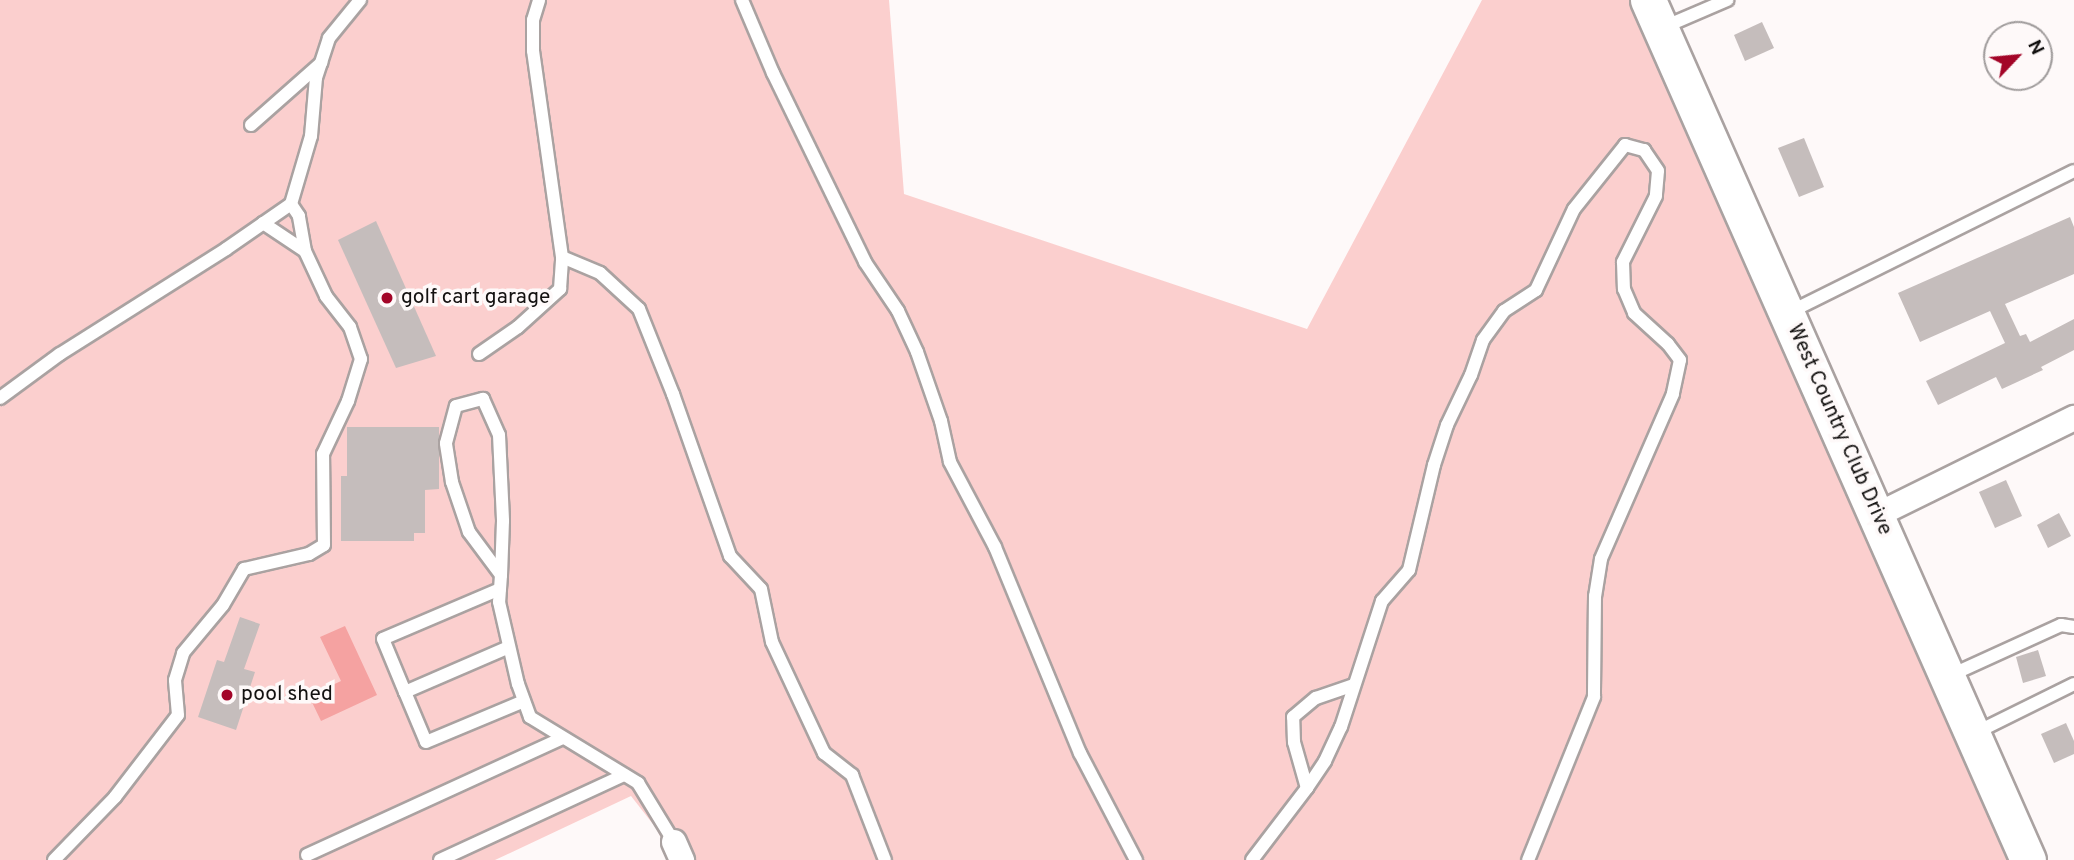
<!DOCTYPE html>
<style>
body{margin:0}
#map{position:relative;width:2074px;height:860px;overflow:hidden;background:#fef9f9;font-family:Overpass,sans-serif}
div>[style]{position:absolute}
.green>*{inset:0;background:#fbcfce}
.water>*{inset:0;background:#f5a2a1}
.building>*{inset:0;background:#c5bdbc}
.roads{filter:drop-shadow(2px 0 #aaa2a1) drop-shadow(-2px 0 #aaa2a1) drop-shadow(0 2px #aaa2a1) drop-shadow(0 -2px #aaa2a1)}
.lane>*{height:12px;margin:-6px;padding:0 6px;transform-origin:6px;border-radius:6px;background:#fff}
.street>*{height:24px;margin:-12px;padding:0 12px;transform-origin:12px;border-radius:12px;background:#fff}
.secondary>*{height:35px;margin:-17.5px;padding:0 17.5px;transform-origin:17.5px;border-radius:17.5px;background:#fff}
.dots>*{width:19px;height:19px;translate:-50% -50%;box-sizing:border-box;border:4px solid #fef9f9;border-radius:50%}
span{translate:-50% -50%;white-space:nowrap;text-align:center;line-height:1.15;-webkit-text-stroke:7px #fef9f9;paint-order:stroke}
.poi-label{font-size:21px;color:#131110}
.left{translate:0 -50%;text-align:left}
.street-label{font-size:21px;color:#131110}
.north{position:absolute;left:1983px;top:21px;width:70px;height:70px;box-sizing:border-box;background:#fef9f9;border:2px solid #a09c9c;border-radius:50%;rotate:64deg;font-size:19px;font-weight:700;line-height:28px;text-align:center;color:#131110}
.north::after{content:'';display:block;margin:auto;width:24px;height:32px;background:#a30528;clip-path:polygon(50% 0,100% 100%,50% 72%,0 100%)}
</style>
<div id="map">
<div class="green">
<i style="clip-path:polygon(0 0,889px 0,904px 194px,1307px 329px,1482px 0,1634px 0,2007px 860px,672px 860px,656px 828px,631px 796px,495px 860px,0 860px)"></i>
</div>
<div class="water">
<i style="clip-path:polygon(345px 626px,377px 695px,321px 721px,309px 696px,341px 681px,320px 637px)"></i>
</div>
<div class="building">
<i style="clip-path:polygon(1762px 22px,1774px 48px,1745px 61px,1734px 35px)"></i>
<i style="clip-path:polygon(1804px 138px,1824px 187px,1799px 197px,1778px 148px)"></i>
<i style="clip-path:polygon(2070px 217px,2074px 227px,2074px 274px,2005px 304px,2020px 336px,2026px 334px,2030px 342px,2074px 319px,2074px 350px,2041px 367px,2043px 370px,2002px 389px,1996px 377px,1938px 405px,1926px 381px,2005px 343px,1990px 311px,1920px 342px,1898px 293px)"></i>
<i style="clip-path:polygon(376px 221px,436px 356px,396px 368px,338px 240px)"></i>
<i style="clip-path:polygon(347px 427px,439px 427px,439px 489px,425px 490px,425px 533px,414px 533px,414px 541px,341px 541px,341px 476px,347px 476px)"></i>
<i style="clip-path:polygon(2006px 480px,2022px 516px,1995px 528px,1979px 492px)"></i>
<i style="clip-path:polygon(2059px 513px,2071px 536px,2048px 548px,2037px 525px)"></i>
<i style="clip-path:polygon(240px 617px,260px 624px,244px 669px,255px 672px,236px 730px,198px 717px,217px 660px,224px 662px)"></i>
<i style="clip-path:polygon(2038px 650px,2046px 676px,2023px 683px,2016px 657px)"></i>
<i style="clip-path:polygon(2066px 723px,2074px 741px,2074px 754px,2054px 763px,2041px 734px)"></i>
</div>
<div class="roads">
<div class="lane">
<i style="left:742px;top:0;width:79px;rotate:67deg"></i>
<i style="left:773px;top:73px;width:210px;rotate:64deg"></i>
<i style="left:865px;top:262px;width:59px;rotate:56deg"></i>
<i style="left:898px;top:311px;width:45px;rotate:65.1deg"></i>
<i style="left:917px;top:352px;width:73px;rotate:70.8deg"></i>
<i style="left:941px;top:421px;width:42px;rotate:77.6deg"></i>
<i style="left:950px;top:462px;width:96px;rotate:62.1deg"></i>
<i style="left:995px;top:547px;width:223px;rotate:67.6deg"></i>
<i style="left:1080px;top:753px;width:121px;rotate:62.4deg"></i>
<i style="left:1664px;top:27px;width:69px;rotate:-23.2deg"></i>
<i style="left:251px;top:125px;width:94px;rotate:-41.5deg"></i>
<i style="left:263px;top:223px;width:50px;rotate:33.7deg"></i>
<i style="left:562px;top:257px;width:41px;rotate:22.8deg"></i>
<i style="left:600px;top:273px;width:53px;rotate:42.7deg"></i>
<i style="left:639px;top:309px;width:92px;rotate:68.2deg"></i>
<i style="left:673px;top:394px;width:172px;rotate:70.6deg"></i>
<i style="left:730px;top:556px;width:45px;rotate:46.8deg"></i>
<i style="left:761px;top:589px;width:54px;rotate:78.3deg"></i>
<i style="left:772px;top:642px;width:123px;rotate:64.9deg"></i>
<i style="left:824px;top:753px;width:36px;rotate:38deg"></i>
<i style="left:852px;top:775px;width:91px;rotate:68.8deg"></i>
<i style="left:1788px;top:313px;width:319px;rotate:-26.4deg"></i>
<i style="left:479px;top:354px;width:47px;rotate:-34.7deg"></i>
<i style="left:518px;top:327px;width:57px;rotate:-42.1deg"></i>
<i style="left:560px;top:289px;width:32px;rotate:-86deg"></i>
<i style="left:562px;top:257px;width:208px;rotate:-98deg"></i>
<i style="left:533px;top:51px;width:31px;rotate:-90deg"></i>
<i style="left:533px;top:20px;width:21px;rotate:-73deg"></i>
<i style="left:0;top:398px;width:74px;rotate:-36.3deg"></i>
<i style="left:60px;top:354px;width:196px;rotate:-32.3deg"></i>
<i style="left:226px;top:249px;width:79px;rotate:-34.7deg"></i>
<i style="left:291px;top:204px;width:71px;rotate:-73.6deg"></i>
<i style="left:311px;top:136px;width:58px;rotate:-85.1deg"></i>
<i style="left:316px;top:78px;width:42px;rotate:-72deg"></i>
<i style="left:329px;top:38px;width:49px;rotate:-50.8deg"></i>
<i style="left:501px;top:575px;width:54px;rotate:-126.7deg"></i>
<i style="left:469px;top:532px;width:53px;rotate:-108.8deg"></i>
<i style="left:452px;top:482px;width:39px;rotate:-99deg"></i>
<i style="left:446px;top:443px;width:38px;rotate:-75deg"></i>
<i style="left:456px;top:406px;width:28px;rotate:-15deg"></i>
<i style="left:483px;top:399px;width:39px;rotate:66deg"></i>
<i style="left:499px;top:435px;width:86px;rotate:87.3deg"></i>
<i style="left:503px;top:521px;width:54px;rotate:92.1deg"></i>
<i style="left:501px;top:575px;width:27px;rotate:94deg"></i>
<i style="left:499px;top:602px;width:84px;rotate:77deg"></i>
<i style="left:518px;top:684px;width:35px;rotate:70deg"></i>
<i style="left:530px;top:717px;width:127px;rotate:31.4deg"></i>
<i style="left:638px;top:783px;width:69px;rotate:58.6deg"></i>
<i style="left:500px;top:589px;width:127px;rotate:156.9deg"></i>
<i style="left:383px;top:639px;width:57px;rotate:67.5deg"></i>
<i style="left:405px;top:692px;width:113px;rotate:-23.4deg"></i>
<i style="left:1949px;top:676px;width:123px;rotate:-24.5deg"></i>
<i style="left:2061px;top:625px;width:13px;rotate:9deg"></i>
<i style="left:405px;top:692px;width:54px;rotate:67.2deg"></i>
<i style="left:426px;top:742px;width:106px;rotate:-22.7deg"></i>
<i style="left:1973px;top:734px;width:113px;rotate:-26.3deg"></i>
<i style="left:1307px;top:788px;width:48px;rotate:-105.8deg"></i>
<i style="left:1294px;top:742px;width:25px;rotate:-92deg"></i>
<i style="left:1293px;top:717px;width:30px;rotate:-40deg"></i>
<i style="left:1316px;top:698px;width:40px;rotate:-18.9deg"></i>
<i style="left:307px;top:855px;width:281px;rotate:-24.6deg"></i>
<i style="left:54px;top:860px;width:88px;rotate:-45.9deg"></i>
<i style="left:115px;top:797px;width:103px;rotate:-52.5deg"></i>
<i style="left:178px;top:715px;width:35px;rotate:-95deg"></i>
<i style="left:175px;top:680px;width:28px;rotate:-73deg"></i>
<i style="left:183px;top:653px;width:62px;rotate:-50.2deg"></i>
<i style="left:223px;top:605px;width:42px;rotate:-59.7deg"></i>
<i style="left:244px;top:569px;width:67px;rotate:-13deg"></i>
<i style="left:309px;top:554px;width:17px;rotate:-31deg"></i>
<i style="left:324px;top:545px;width:91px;rotate:-90.6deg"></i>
<i style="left:323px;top:454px;width:59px;rotate:-64.7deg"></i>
<i style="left:348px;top:401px;width:44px;rotate:-72.8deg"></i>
<i style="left:361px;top:359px;width:34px;rotate:-109deg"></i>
<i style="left:350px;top:327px;width:39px;rotate:-128deg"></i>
<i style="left:326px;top:296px;width:50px;rotate:-115deg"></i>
<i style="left:305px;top:251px;width:36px;rotate:-100deg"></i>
<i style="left:299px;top:216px;width:14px;rotate:-124deg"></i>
<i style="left:440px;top:860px;width:203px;rotate:-24.8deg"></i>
<i style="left:1252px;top:860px;width:91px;rotate:-52.6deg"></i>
<i style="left:1307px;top:788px;width:32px;rotate:-56deg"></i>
<i style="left:1325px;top:761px;width:38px;rotate:-65deg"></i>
<i style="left:1341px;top:727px;width:133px;rotate:-72deg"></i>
<i style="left:1382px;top:601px;width:41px;rotate:-48.9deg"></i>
<i style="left:1409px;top:570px;width:108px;rotate:-76.6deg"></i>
<i style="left:1434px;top:465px;width:42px;rotate:-72deg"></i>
<i style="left:1447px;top:425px;width:55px;rotate:-64.4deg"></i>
<i style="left:1471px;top:375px;width:37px;rotate:-71deg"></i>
<i style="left:1483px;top:340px;width:36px;rotate:-54deg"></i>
<i style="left:1504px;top:311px;width:38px;rotate:-33deg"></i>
<i style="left:1536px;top:290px;width:89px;rotate:-64.9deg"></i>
<i style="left:1574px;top:209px;width:82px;rotate:-51.4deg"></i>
<i style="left:1625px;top:145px;width:20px;rotate:15deg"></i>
<i style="left:1644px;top:150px;width:25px;rotate:56deg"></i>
<i style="left:1658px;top:171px;width:25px;rotate:95deg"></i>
<i style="left:1656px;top:196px;width:74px;rotate:116.6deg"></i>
<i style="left:1623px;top:262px;width:27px;rotate:88deg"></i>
<i style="left:1624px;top:289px;width:26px;rotate:67deg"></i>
<i style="left:1634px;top:313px;width:46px;rotate:42.4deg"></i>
<i style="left:1668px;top:344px;width:20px;rotate:53deg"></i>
<i style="left:1680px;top:360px;width:35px;rotate:102deg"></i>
<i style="left:1673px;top:394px;width:180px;rotate:113.6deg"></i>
<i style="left:1601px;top:559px;width:37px;rotate:99deg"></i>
<i style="left:1595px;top:596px;width:101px;rotate:90.6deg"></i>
<i style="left:1594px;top:697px;width:176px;rotate:112deg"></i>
</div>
<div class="street">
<i style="left:1877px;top:515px;width:220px;rotate:-26.2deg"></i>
<i style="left:674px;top:842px;width:20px;rotate:66deg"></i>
</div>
<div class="secondary">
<i style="left:1648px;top:0;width:940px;rotate:66.16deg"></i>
</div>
</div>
<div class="dots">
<i style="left:387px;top:298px;background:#a30528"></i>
<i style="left:227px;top:695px;background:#a30528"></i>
</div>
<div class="poi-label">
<span class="left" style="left:401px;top:298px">golf cart garage</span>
<span class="left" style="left:241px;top:695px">pool shed</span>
</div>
<div class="street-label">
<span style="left:1839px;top:430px;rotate:66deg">West Country Club Drive</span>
</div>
<div class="north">N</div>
</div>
